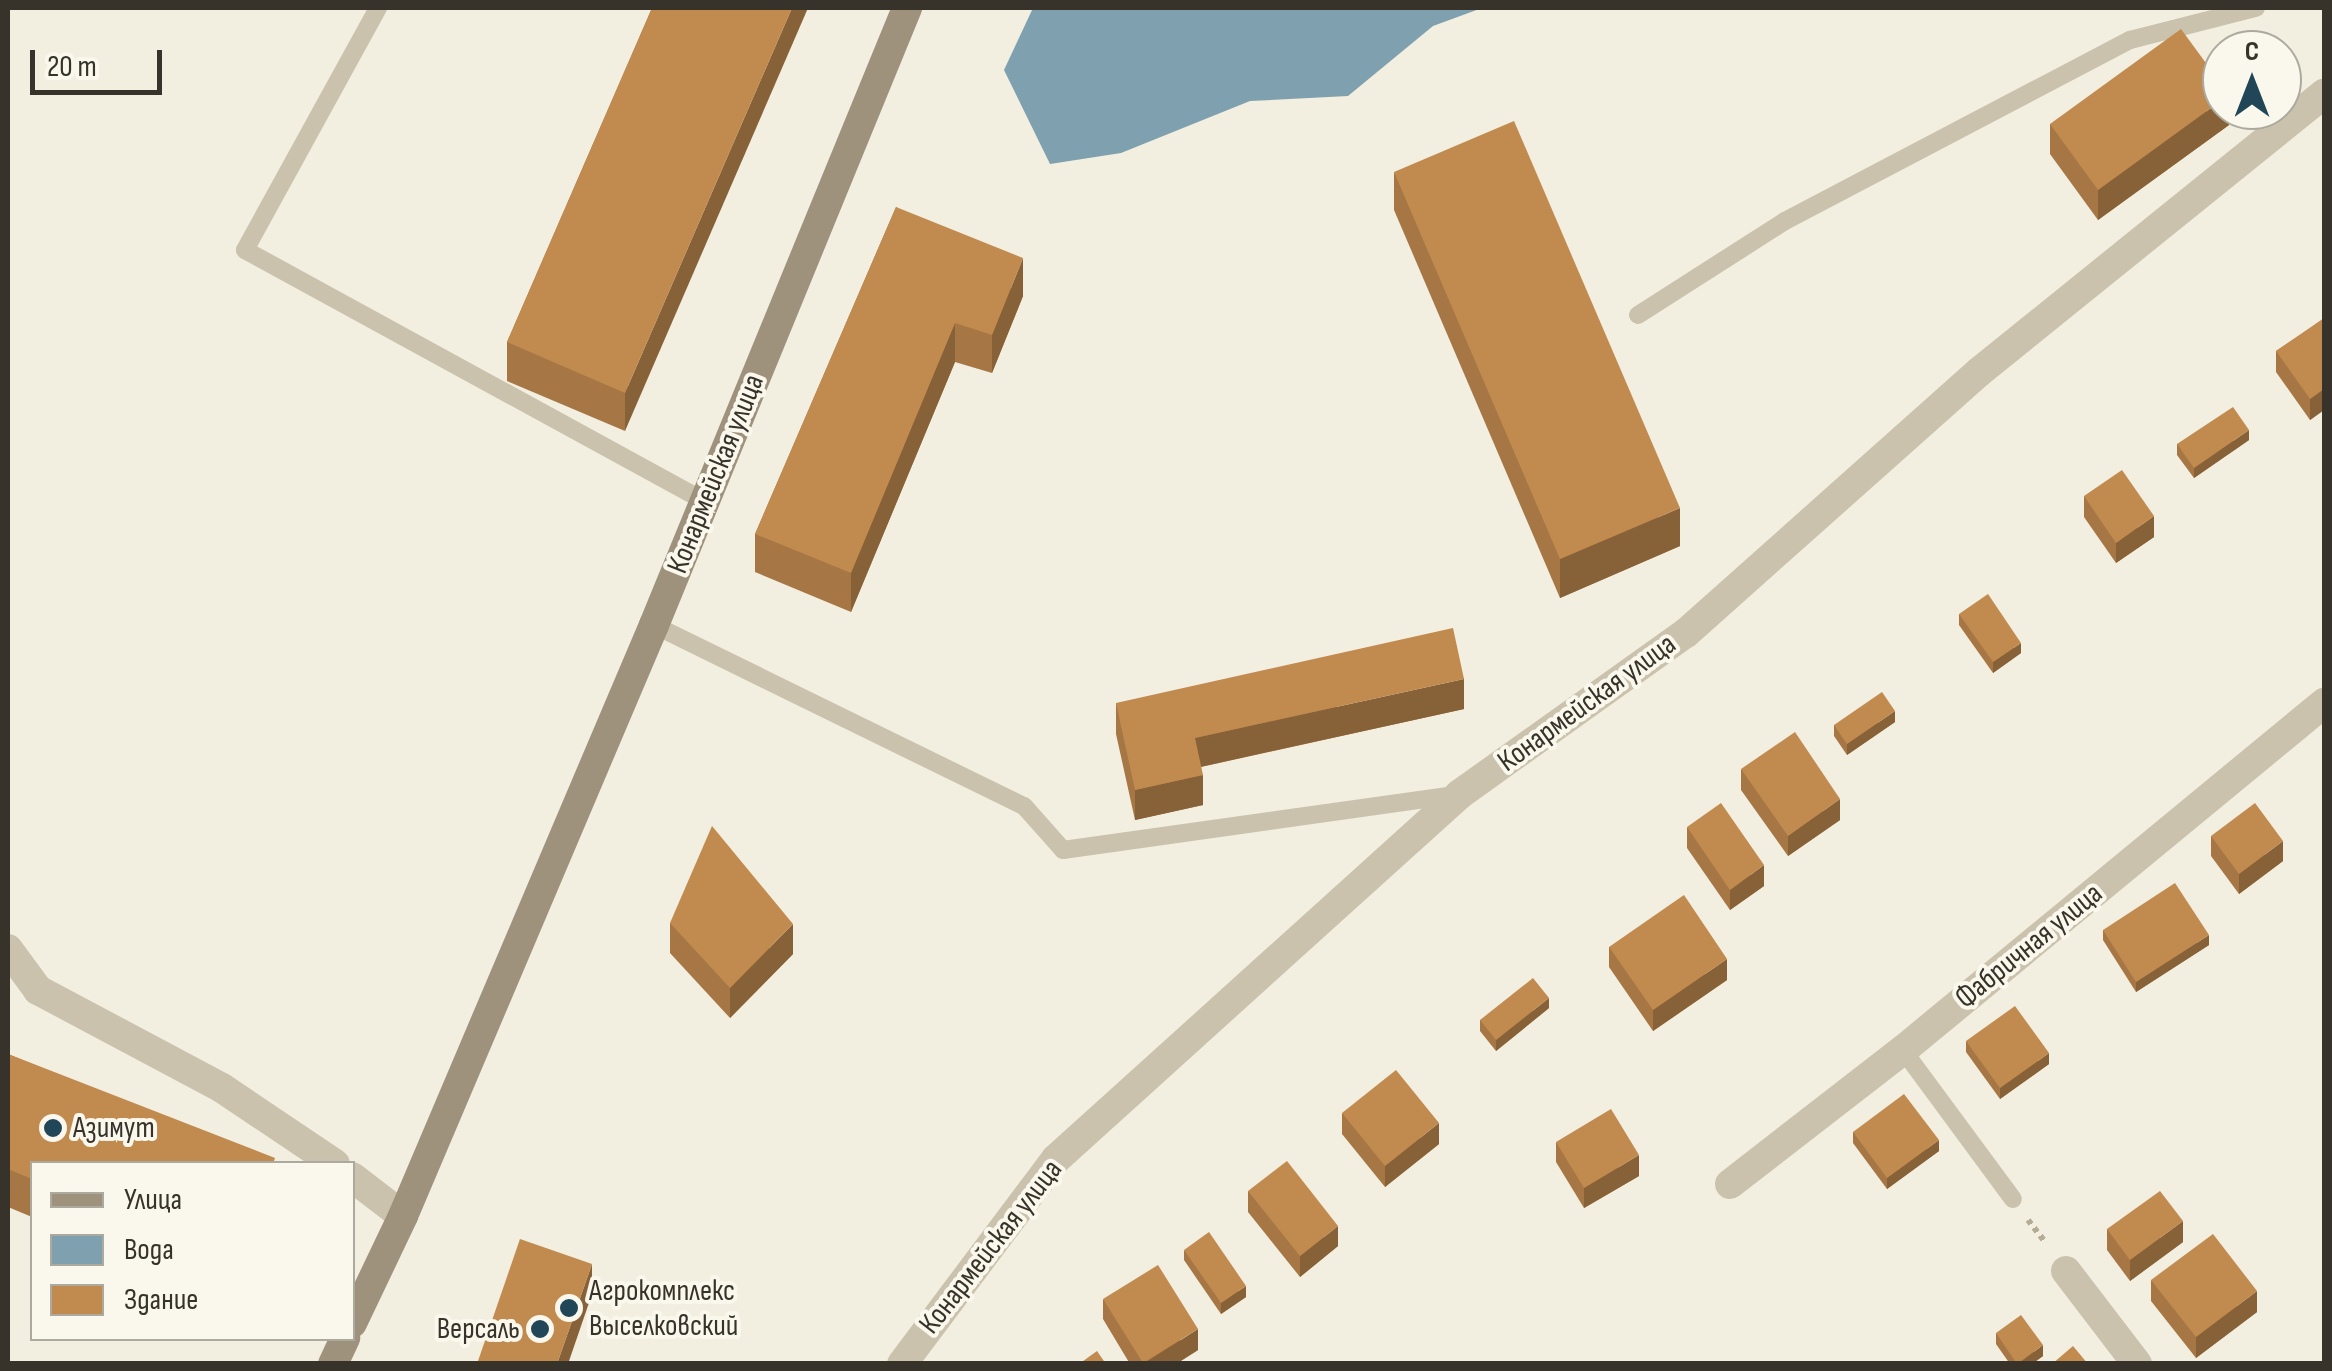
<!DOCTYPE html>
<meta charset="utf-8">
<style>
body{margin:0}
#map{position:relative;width:2332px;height:1371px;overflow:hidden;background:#f2eee0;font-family:"Sofia Sans Condensed",sans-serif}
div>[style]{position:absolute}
.water>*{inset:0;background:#7fa0ae}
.path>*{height:6px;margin-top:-3px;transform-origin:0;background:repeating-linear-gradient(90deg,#b6ac96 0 5px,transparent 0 10px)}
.lane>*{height:18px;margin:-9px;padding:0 9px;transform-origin:9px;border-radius:9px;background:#cac2ac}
.street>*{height:30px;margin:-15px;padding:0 15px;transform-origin:15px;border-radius:15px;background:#cac2ac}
.secondary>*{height:30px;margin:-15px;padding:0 15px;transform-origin:15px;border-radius:15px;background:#9e927d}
.wall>*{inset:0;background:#a67744}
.shaded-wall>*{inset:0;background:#876137}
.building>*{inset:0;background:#c18a4f}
.dots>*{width:28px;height:28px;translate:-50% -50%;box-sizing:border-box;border:5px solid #faf7ec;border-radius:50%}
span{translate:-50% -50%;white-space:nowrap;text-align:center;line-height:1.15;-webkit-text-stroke:8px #faf7ec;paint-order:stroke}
.street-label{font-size:30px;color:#38332a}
.poi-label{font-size:30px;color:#38332a}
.left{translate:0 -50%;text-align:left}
.right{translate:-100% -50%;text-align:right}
.frame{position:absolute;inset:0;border:10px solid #38332a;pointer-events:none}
.legend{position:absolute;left:30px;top:1161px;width:325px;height:180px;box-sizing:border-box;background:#faf7ec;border:2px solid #aca99e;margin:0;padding:12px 18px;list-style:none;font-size:30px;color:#38332a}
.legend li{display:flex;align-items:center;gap:20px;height:50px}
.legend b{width:50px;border:2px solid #aca99e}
.north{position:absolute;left:2202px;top:30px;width:100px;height:100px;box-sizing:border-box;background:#faf7ec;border:2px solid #aca99e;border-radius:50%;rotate:0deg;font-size:28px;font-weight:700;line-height:40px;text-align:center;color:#38332a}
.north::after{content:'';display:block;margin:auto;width:35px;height:45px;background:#214658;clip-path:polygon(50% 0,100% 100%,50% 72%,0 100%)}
.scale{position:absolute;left:30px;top:50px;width:132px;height:45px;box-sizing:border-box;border:5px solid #38332a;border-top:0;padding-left:12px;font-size:30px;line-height:35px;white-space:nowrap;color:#38332a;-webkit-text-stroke:8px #faf7ec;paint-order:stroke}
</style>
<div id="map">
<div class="water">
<i style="clip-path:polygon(1033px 8px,1482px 8px,1433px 26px,1348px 96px,1250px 101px,1121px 153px,1050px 164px,1004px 70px)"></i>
</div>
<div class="path">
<i style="left:2028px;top:1220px;width:28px;rotate:52deg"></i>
</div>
<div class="lane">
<i style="left:378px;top:8px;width:276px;rotate:118.8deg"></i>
<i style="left:245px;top:250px;width:523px;rotate:28.67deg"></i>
<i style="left:1638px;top:315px;width:174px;rotate:-32.6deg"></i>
<i style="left:1785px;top:221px;width:390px;rotate:-27.7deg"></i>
<i style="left:2130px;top:40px;width:130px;rotate:-14.3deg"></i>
<i style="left:654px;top:625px;width:412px;rotate:26.1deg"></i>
<i style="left:1024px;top:806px;width:59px;rotate:48.4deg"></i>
<i style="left:1063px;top:850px;width:396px;rotate:-8deg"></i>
<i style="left:1903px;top:1050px;width:185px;rotate:53.6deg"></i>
</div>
<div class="street">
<i style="left:8px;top:949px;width:51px;rotate:53.8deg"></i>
<i style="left:38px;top:990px;width:208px;rotate:28deg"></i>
<i style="left:222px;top:1088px;width:136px;rotate:33.9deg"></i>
<i style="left:352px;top:1177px;width:64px;rotate:37.4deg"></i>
<i style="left:1730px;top:1184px;width:219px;rotate:-37.8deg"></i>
<i style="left:1903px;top:1050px;width:546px;rotate:-39.5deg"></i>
<i style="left:2066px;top:1271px;width:117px;rotate:52.6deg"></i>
<i style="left:902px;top:1364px;width:256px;rotate:-53.1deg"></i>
<i style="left:1056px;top:1159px;width:544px;rotate:-42.1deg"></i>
<i style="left:1460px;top:794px;width:277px;rotate:-35.5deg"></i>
<i style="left:1686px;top:633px;width:392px;rotate:-41.7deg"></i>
<i style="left:1979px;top:372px;width:443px;rotate:-38.9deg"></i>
</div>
<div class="secondary">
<i style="left:352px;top:1323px;width:119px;rotate:-64.5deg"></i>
<i style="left:403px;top:1216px;width:642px;rotate:-66.99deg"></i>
<i style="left:654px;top:625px;width:667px;rotate:-67.7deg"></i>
<i style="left:333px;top:1364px;width:29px;rotate:-65deg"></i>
</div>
<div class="wall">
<i style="clip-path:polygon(652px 8px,625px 431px,507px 381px,507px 342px)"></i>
<i style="clip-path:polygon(2229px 110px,2229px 125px,2098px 220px,2050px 154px,2050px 124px)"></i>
<i style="clip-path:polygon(1394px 172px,1680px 546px,1560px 598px,1394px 210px)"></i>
<i style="clip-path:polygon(896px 207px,1023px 296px,992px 373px,955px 362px,851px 612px,755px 572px,755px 534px)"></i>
<i style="clip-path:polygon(2324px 319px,2324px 410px,2310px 420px,2276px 372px,2276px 351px)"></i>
<i style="clip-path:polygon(2249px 440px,2194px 478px,2177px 455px,2177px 444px)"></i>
<i style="clip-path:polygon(2084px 496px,2154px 537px,2116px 563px,2084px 517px)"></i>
<i style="clip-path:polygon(1959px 614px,2021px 653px,1993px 673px,1959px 625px)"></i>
<i style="clip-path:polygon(1116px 703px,1464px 709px,1201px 767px,1203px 805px,1135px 820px,1116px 734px)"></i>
<i style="clip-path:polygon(1895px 722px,1847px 755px,1834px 736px,1834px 725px)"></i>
<i style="clip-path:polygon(1741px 769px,1840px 820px,1788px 856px,1741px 790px)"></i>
<i style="clip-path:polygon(1687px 827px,1764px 886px,1730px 910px,1687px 848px)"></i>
<i style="clip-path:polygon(2211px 836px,2283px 861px,2239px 894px,2211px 856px)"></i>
<i style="clip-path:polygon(670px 923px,793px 954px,730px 1018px,670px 953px)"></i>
<i style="clip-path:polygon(2103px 930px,2209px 945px,2136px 992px,2103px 940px)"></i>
<i style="clip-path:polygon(1609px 947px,1727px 980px,1653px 1031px,1609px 967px)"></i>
<i style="clip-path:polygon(1549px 1008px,1496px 1051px,1480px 1031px,1480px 1020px)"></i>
<i style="clip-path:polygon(1966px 1041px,2049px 1064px,2000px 1099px,1966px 1052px)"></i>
<i style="clip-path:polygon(8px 1054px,275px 1164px,32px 1164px,32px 1217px,8px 1207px)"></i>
<i style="clip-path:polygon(1342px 1113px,1439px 1144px,1385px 1187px,1342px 1134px)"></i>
<i style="clip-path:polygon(1853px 1132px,1939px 1151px,1887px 1189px,1853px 1143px)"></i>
<i style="clip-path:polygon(1556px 1142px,1639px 1176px,1584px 1208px,1556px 1162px)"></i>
<i style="clip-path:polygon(1248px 1191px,1338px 1246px,1300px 1277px,1248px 1212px)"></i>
<i style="clip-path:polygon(2107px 1229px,2183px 1242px,2130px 1281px,2107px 1250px)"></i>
<i style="clip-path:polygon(1184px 1250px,1246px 1297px,1221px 1314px,1184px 1260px)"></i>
<i style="clip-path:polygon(2151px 1280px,2257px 1312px,2196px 1358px,2151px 1301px)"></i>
<i style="clip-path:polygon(1103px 1299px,1198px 1350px,1176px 1364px,1130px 1364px,1103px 1319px)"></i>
<i style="clip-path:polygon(1996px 1333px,2043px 1356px,2032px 1364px,2010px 1364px,1996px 1344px)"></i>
</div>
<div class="shaded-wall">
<i style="clip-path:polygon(792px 8px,808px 8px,625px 431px,625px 393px)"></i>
<i style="clip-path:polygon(2222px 100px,2222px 110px,2229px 110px,2229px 125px,2098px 220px,2098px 190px)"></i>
<i style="clip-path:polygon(1023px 258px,1023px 296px,992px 373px,992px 335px)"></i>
<i style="clip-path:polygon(955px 323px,955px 362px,851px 612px,851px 573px)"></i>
<i style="clip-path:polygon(2324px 389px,2324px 410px,2310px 420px,2310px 399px)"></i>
<i style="clip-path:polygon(2249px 430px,2249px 440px,2194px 478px,2194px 468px)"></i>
<i style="clip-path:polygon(1680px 508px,1680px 546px,1560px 598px,1560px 559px)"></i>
<i style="clip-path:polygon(2154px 516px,2154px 537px,2116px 563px,2116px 543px)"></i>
<i style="clip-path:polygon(2021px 643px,2021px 653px,1993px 673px,1993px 662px)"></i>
<i style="clip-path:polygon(1464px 679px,1464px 709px,1195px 768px,1195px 738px)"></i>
<i style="clip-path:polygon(1895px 711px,1895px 722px,1847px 755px,1847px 744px)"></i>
<i style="clip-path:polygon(1203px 775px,1203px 805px,1135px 820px,1135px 790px)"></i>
<i style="clip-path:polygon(1840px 799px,1840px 820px,1788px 856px,1788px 836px)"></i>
<i style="clip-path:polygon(2283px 841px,2283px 861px,2239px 894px,2239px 874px)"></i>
<i style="clip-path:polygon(1764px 865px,1764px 886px,1730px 910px,1730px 890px)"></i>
<i style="clip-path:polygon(793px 924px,793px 954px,730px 1018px,730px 988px)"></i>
<i style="clip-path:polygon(2209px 935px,2209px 945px,2136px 992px,2136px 982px)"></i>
<i style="clip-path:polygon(1727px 959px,1727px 980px,1653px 1031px,1653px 1010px)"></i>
<i style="clip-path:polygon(1549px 998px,1549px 1008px,1496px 1051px,1496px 1040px)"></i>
<i style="clip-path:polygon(2049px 1053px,2049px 1064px,2000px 1099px,2000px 1088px)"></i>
<i style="clip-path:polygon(1439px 1123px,1439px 1144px,1385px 1187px,1385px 1166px)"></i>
<i style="clip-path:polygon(1939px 1140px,1939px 1151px,1887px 1189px,1887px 1178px)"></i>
<i style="clip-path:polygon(1639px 1155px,1639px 1176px,1584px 1208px,1584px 1188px)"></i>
<i style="clip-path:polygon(2183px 1221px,2183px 1242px,2130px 1281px,2130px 1260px)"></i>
<i style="clip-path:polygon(1338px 1226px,1338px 1246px,1300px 1277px,1300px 1256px)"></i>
<i style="clip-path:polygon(592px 1264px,592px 1294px,568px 1364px,557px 1364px)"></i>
<i style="clip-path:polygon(1246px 1286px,1246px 1297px,1221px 1314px,1221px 1303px)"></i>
<i style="clip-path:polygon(2257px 1291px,2257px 1312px,2196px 1358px,2196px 1337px)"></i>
<i style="clip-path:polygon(1198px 1329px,1198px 1350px,1176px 1364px,1143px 1364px)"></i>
<i style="clip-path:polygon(2043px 1345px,2043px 1356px,2032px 1364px,2018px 1364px)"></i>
</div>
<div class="building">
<i style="clip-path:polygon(652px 8px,792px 8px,625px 393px,507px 342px)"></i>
<i style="clip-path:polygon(2181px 29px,2222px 85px,2222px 100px,2098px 190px,2050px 124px)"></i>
<i style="clip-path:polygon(1514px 121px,1680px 508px,1560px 559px,1394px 172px)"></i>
<i style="clip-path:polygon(896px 207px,1023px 258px,992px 335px,955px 323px,851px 573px,755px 534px)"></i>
<i style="clip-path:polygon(2324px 318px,2324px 389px,2310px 399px,2276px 351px)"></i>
<i style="clip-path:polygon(2233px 407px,2249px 430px,2194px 468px,2177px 444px)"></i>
<i style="clip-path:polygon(2122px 470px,2154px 516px,2116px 543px,2084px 496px)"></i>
<i style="clip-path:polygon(1988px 594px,2021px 643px,1993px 662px,1959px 614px)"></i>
<i style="clip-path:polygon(1453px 628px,1464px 679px,1195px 738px,1203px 775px,1135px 790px,1116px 703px)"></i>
<i style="clip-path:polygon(1882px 692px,1895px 711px,1847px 744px,1834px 725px)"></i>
<i style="clip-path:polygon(1795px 732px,1840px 799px,1788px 836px,1741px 769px)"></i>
<i style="clip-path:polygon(1721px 803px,1764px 865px,1730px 890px,1687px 827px)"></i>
<i style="clip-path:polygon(2255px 803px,2283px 841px,2239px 874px,2211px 836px)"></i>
<i style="clip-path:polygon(712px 826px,793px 924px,730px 988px,670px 923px)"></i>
<i style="clip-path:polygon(2175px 883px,2209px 935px,2136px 982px,2103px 930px)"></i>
<i style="clip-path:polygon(1684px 895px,1727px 959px,1653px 1010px,1609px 947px)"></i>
<i style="clip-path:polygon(1533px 978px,1549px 998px,1496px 1040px,1480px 1020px)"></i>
<i style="clip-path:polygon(2015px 1006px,2049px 1053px,2000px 1088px,1966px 1041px)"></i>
<i style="clip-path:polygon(8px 1054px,275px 1158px,273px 1164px,32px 1164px,32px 1179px,8px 1169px)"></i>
<i style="clip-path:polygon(1396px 1070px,1439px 1123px,1385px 1166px,1342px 1113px)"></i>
<i style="clip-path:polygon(1904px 1094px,1939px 1140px,1887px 1178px,1853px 1132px)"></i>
<i style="clip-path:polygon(1611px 1109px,1639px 1155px,1584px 1188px,1556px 1142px)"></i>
<i style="clip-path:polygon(1287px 1161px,1338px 1226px,1300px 1256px,1248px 1191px)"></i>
<i style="clip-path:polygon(2160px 1191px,2183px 1221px,2130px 1260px,2107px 1229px)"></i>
<i style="clip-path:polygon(1209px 1232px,1246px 1286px,1221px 1303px,1184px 1250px)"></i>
<i style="clip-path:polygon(2213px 1234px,2257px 1291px,2196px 1337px,2151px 1280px)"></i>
<i style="clip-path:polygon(520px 1239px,592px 1264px,557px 1364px,477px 1364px)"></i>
<i style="clip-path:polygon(1158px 1265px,1198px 1329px,1143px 1363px,1103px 1299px)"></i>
<i style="clip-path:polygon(2021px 1315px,2043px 1345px,2017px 1364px,1996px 1333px)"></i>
<i style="clip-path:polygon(2073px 1346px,2088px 1364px,2052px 1364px)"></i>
<i style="clip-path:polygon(1097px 1351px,1106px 1364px,1079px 1364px)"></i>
</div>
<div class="dots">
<i style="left:53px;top:1128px;background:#214658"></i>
<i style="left:569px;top:1308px;background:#214658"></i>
<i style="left:540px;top:1329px;background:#214658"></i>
</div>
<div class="street-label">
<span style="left:716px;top:474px;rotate:-68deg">Конармейская улица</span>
<span style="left:1587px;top:703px;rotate:-36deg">Конармейская улица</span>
<span style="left:2029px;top:946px;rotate:-39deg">Фабричная улица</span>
<span style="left:991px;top:1247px;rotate:-52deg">Конармейская улица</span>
</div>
<div class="poi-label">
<span class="left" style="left:73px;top:1128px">Азимут</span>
<span class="left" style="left:589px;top:1308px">Агрокомплекс<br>Выселковский</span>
<span class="right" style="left:520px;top:1329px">Версаль</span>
</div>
<div class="frame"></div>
<ul class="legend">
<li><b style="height:12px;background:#9e927d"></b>Улица</li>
<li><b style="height:28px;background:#7fa0ae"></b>Вода</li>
<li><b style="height:28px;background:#c18a4f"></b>Здание</li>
</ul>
<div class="north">С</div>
<div class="scale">20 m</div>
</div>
